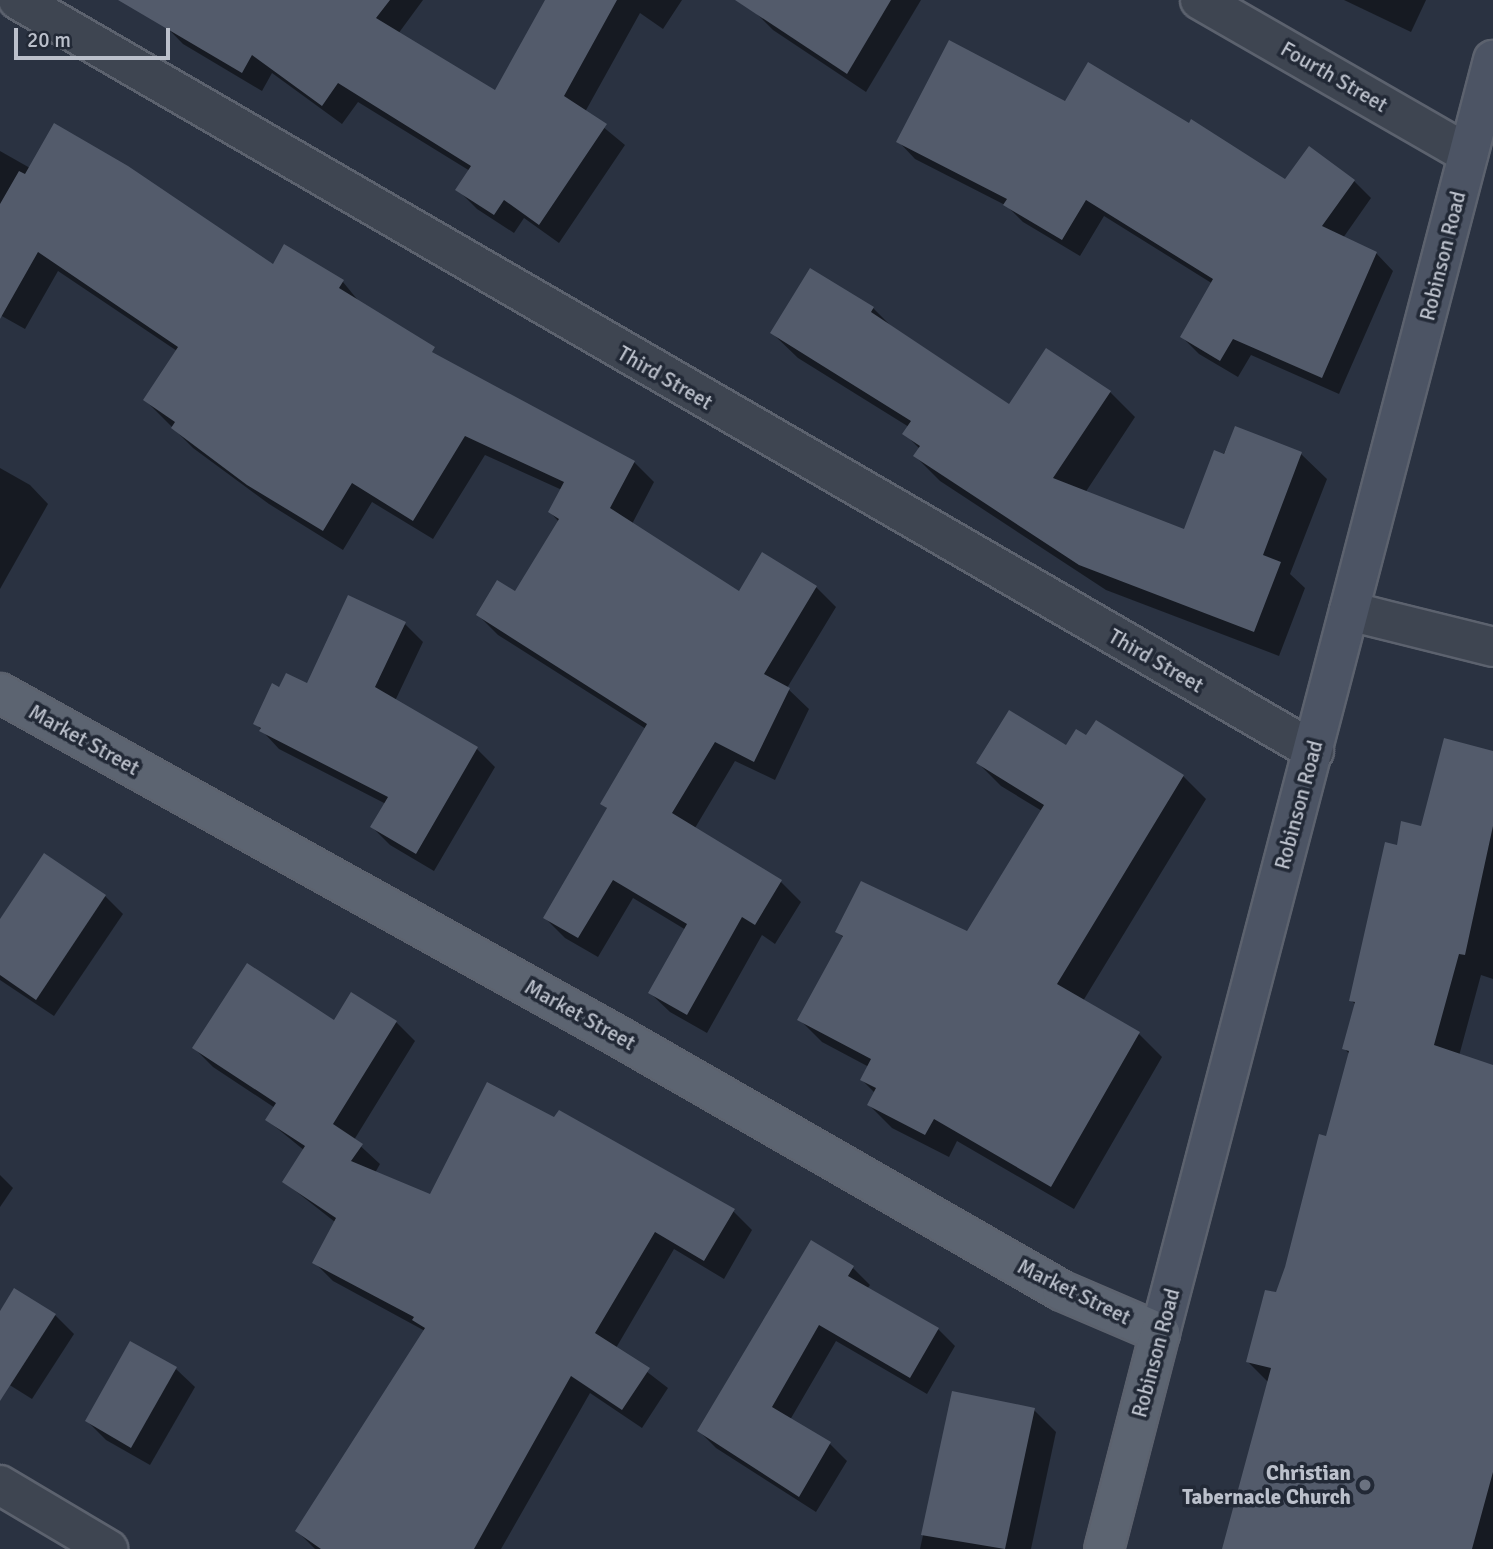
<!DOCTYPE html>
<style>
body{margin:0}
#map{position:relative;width:1493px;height:1549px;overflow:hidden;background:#2a3241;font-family:Signika,sans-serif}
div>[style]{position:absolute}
.shadow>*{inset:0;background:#0007}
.building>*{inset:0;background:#535b6b}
.roads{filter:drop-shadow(2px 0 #5c626e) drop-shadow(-2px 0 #5c626e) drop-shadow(0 2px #5c626e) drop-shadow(0 -2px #5c626e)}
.street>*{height:38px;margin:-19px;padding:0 19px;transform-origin:19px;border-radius:19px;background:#3e4551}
.secondary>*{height:38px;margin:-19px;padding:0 19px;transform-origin:19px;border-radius:19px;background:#4c5464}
.primary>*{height:38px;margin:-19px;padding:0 19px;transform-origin:19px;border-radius:19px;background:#5c6471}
.dots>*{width:19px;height:19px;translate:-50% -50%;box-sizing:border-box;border:4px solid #222936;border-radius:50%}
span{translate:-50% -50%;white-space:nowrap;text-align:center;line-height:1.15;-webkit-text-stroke:7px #222936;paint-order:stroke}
.street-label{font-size:21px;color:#bbc0cb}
.poi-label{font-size:21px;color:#bbc0cb;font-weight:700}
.right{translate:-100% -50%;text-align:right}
.scale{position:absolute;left:14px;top:28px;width:156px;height:32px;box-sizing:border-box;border:4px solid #bbc0cb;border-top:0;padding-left:9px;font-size:21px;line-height:24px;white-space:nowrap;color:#bbc0cb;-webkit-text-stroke:5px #222936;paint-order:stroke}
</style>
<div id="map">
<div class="shadow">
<i style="clip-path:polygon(140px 0,423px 0,398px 34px,496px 93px,547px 0,682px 0,663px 29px,640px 13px,585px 112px,625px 145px,559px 243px,524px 218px,514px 233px,477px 209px,458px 190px,470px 171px,358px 102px,342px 124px,272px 73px,262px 91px,183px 44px)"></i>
<i style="clip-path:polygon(761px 0,921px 0,866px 92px,773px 30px,754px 11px)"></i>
<i style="clip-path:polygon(1344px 0,1426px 0,1411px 32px)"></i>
<i style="clip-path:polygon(1066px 103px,1285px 181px,1354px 181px,1371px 198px,1343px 238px,1376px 253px,1393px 271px,1339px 394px,1251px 355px,1238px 377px,1199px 354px,1182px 337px,1213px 284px,1104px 216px,1080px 256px,1023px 222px,1007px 206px,915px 159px,898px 141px)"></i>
<i style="clip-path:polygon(0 151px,30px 168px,273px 266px,343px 282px,361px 304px,446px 362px,634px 462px,654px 482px,632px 524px,739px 594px,816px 587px,836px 607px,787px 688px,809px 709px,775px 780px,735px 761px,695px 828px,781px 882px,801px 902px,775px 944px,762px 935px,707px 1033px,670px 1012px,650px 993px,686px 930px,633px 898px,598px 957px,565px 938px,545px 918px,609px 810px,602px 803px,646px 729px,498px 635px,478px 615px,516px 594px,559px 522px,550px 512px,562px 490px,485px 455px,433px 539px,372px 502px,343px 550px,269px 504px,193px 448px,145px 400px,177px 351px,58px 271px,25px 329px,0 315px)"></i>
<i style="clip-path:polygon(873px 308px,895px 330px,1010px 406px,1110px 392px,1135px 417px,1085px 493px,1185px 531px,1236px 429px,1301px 454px,1327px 479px,1290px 574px,1305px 588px,1279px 656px,1106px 590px,940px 481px,915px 456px,920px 449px,905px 434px,909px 427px,798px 358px,772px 333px)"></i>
<i style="clip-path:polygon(0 468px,30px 485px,48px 504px,0 589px)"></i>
<i style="clip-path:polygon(405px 624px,423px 642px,395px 701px,477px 749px,495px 767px,434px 871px,390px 845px,372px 827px,386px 804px,279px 749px,255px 723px,280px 689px,308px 685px)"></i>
<i style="clip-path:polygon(1066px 747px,1183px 776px,1206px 799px,1083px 1001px,1139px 1034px,1162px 1057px,1074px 1209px,957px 1141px,949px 1157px,892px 1128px,869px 1105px,875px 1093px,862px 1080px,869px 1067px,822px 1042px,799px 1019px,844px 938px,837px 932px,967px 933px,1042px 811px,1001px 786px,978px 763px)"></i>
<i style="clip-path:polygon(1493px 753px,1493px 979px,1481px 975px,1459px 1056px,1493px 1067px,1493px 1549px,1223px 1549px,1269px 1383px,1247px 1361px,1277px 1294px,1327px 1138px,1350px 1055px,1344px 1048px,1356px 1005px,1351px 1000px,1398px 847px,1423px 828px)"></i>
<i style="clip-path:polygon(105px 896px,123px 914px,54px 1016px,0 980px,0 922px)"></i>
<i style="clip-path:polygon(335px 1022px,396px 1022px,415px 1041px,354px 1140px,380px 1164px,375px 1173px,431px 1197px,733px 1211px,752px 1230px,724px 1279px,674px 1249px,616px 1348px,668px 1388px,642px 1428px,590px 1393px,501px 1549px,315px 1549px,297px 1531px,425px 1331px,333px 1281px,314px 1262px,335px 1222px,284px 1182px,305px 1151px,267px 1120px,275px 1108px,213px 1067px,194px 1048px)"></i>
<i style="clip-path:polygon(0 1175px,13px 1188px,0 1207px)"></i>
<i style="clip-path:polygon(853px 1268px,870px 1285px,867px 1289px,938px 1329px,955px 1346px,927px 1394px,836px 1341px,790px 1420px,830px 1444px,847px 1461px,816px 1512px,716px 1448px,699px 1431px)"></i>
<i style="clip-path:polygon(15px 1290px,55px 1315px,74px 1334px,32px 1399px,0 1379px,0 1314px)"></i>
<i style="clip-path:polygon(176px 1369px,195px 1387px,150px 1465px,106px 1440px,87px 1421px)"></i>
<i style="clip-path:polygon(954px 1393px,1034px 1410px,1056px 1432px,1031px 1549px,920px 1549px)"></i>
</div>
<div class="building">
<i style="clip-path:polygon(118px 0,390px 0,376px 18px,495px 90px,545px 0,617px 0,564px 96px,607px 124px,539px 225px,504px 200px,494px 215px,455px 190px,471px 166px,338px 83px,322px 106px,252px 55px,242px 73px)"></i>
<i style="clip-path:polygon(735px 0,891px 0,847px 74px)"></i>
<i style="clip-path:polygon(949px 40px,1065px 101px,1088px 62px,1189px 123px,1191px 119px,1285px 179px,1309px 146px,1355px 180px,1322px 226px,1377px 252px,1322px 378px,1233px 339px,1220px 361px,1180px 337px,1213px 279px,1086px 200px,1062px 240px,1003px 205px,1007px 199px,896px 142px)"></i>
<i style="clip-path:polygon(54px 123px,128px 166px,273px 264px,284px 244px,344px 280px,339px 288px,435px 347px,432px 352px,635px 461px,610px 508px,739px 591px,762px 552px,817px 586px,764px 674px,790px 688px,754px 762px,715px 742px,672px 813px,782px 880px,755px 925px,742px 917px,687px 1015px,648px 993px,687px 924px,613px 880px,578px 938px,543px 918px,607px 808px,600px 804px,647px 724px,476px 615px,497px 580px,515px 591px,559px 519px,548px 512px,564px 482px,465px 436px,413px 521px,352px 483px,323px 531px,247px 485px,171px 428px,175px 422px,143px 400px,178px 347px,38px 252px,0 319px,0 204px,19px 171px,25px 174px)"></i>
<i style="clip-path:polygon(810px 268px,874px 307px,871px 312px,1009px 404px,1046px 348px,1111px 391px,1053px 478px,1184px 529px,1214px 450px,1224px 454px,1235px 426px,1302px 452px,1263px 555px,1281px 562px,1254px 632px,1079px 565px,913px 456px,920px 446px,902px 434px,911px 421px,770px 333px)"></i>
<i style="clip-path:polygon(348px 595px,406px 622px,375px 687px,478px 747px,416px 854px,370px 827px,388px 797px,259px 731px,261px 728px,253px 724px,272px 683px,279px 687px,286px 673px,307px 683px)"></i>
<i style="clip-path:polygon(1009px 710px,1066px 745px,1076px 729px,1086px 735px,1096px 720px,1184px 775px,1057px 984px,1140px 1032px,1051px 1187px,934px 1119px,925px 1135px,867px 1105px,876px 1088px,860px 1080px,871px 1059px,797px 1020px,843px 936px,835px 932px,861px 881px,967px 931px,1044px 805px,976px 763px)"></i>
<i style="clip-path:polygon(1444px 738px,1493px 751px,1493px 826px,1465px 955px,1459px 954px,1434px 1045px,1493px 1065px,1493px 1472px,1472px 1549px,1222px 1549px,1271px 1368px,1246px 1362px,1265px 1290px,1276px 1292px,1285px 1267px,1319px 1134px,1326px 1136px,1349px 1051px,1342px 1049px,1355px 1002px,1349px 1001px,1385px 842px,1397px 845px,1401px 821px,1421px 826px)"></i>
<i style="clip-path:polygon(44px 853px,106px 895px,36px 1000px,0 975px,0 919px)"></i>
<i style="clip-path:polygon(247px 963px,334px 1020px,351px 992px,397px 1021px,333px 1124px,363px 1144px,351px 1161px,430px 1194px,487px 1082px,554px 1117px,559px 1110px,735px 1209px,704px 1261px,655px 1232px,595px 1333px,650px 1368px,622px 1410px,571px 1376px,474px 1549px,321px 1549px,295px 1531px,425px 1328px,412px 1320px,414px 1317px,312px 1263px,336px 1218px,282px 1182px,305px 1146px,265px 1120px,276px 1103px,192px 1048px)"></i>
<i style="clip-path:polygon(811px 1240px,854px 1266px,848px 1276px,939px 1328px,910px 1378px,819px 1325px,772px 1407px,831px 1442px,799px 1497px,697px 1431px)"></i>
<i style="clip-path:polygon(14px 1288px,56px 1314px,0 1401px,0 1311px)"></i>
<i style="clip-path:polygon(130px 1341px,177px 1367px,131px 1448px,85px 1421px)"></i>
<i style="clip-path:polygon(952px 1391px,1035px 1408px,1005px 1549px,921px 1535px)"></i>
</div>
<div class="roads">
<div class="street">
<i style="left:18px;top:0;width:1498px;rotate:30.09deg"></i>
<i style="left:1200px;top:0;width:309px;rotate:29.9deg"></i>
<i style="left:1349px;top:611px;width:148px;rotate:14deg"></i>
<i style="left:0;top:1485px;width:126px;rotate:30.7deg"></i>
</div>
<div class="secondary">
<i style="left:1160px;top:1333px;width:1316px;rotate:-75.34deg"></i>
</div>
<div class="primary">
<i style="left:0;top:693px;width:710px;rotate:29.05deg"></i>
<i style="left:621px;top:1038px;width:508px;rotate:29.84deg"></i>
<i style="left:1062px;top:1291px;width:107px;rotate:23.2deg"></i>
<i style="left:1160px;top:1333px;width:223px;rotate:104.5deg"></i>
</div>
</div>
<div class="dots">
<i style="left:1365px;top:1485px;background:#6b7280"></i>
</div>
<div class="street-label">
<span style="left:1334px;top:77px;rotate:30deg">Fourth Street</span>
<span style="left:1443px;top:256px;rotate:-76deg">Robinson Road</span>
<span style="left:665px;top:378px;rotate:30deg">Third Street</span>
<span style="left:1156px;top:661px;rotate:30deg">Third Street</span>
<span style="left:84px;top:740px;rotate:29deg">Market Street</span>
<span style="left:1299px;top:805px;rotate:-75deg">Robinson Road</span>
<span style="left:580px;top:1015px;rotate:29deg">Market Street</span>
<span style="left:1074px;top:1292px;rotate:26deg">Market Street</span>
<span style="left:1156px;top:1353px;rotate:-75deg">Robinson Road</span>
</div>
<div class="poi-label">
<span class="right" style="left:1351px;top:1485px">Christian<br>Tabernacle Church</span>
</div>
<div class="scale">20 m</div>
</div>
